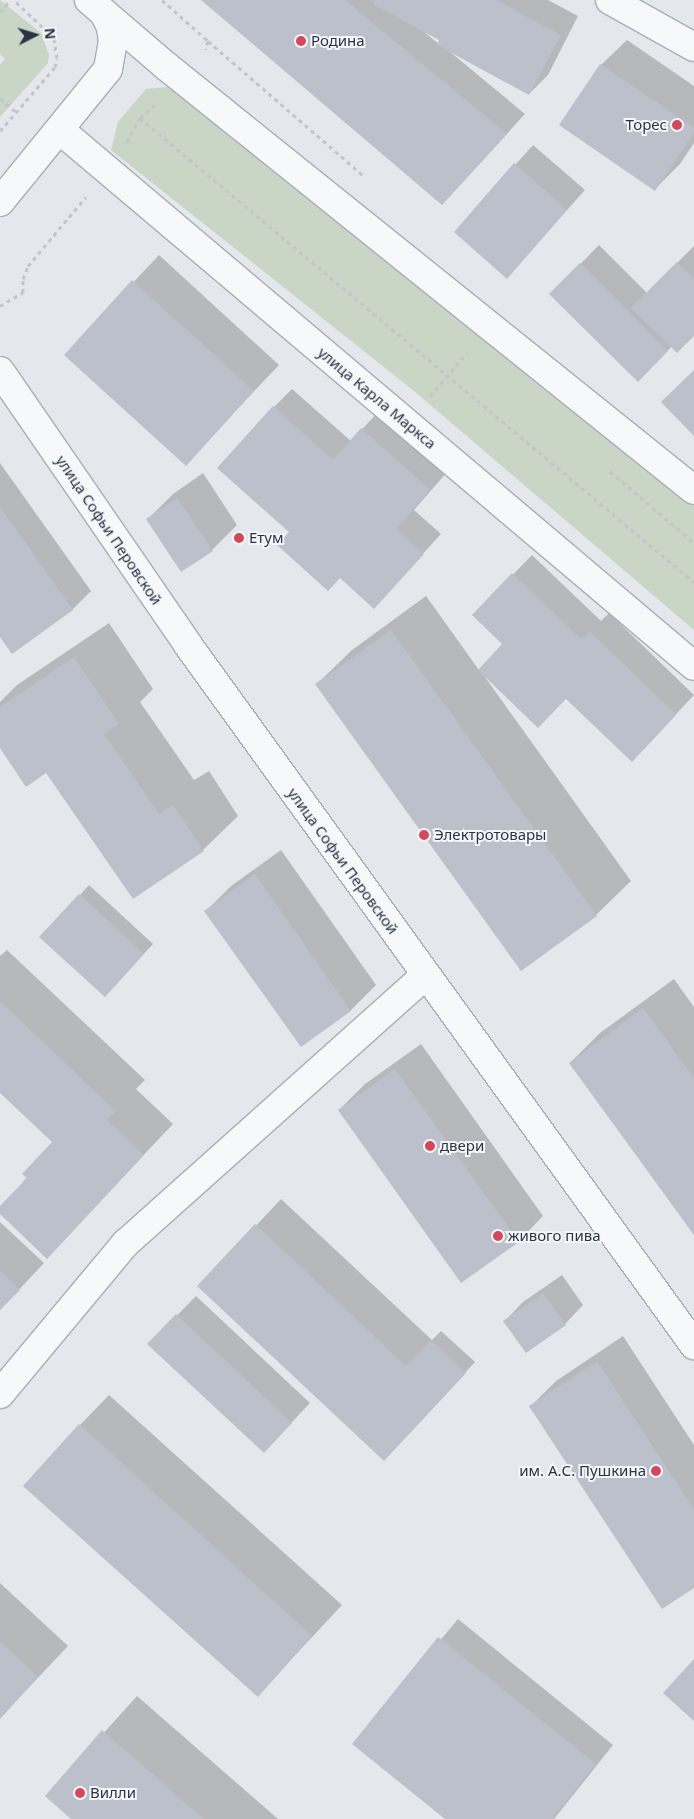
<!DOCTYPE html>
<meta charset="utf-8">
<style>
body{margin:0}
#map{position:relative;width:694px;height:1819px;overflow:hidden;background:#e4e7ec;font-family:"Noto Sans",sans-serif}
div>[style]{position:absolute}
.green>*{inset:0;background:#c9d6c5}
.shadow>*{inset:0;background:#0003}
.building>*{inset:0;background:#bbc0ca}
.path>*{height:3px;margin-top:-1.5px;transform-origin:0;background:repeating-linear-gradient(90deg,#c2c5cb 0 4px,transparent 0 8px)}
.roads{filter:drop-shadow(1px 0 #a9aeb7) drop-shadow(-1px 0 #a9aeb7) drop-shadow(0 1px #a9aeb7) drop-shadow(0 -1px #a9aeb7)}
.minor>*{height:28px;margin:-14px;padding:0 14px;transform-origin:14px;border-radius:14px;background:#f7f8fa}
.dots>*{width:14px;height:14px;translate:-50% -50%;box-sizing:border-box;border:2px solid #f4f6f9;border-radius:50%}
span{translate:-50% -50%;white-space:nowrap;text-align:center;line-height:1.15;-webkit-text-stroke:4px #f4f6f9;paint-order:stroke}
.poi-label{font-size:15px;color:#2b3445}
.left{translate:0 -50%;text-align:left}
.right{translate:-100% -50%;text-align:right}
.street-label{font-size:15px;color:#2b3445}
.north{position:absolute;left:10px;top:10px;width:50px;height:50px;-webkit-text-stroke:4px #f4f6f9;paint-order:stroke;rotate:85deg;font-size:14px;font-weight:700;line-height:20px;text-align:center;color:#2b3445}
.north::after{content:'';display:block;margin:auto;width:18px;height:22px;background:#2b3445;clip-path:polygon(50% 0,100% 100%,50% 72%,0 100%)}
</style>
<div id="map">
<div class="green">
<i style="clip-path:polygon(0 0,41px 33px,49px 55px,48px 63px,0 117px,0 65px,5px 59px,0 54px)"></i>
<i style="clip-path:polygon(179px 86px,694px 496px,694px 630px,414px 391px,111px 150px,118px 122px,146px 89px)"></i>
</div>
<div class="shadow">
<i style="clip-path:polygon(evenodd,203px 0,548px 0,578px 16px,548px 75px,529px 94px,449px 51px,525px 114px,460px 185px,203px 0,424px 32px,441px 39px,439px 44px,424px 32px)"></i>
<i style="clip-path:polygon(627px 40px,694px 86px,694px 143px,680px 164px,655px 189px,601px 65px)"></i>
<i style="clip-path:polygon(533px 145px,585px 190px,507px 277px,455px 232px)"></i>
<i style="clip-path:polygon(599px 245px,647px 293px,694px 246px,694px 334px,672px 346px,638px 380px,551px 294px)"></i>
<i style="clip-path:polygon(159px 255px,279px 365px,185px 464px,65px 355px)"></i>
<i style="clip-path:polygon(292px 389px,351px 441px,380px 410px,448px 471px,414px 510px,441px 534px,374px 607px,291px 532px,274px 407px)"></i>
<i style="clip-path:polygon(0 463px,91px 591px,72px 610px,0 636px)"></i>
<i style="clip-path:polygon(203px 473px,237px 525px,212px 550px,148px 519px,173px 494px)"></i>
<i style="clip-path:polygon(532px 555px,601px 621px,609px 613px,694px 695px,650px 742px,567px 698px,485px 677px,631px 881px,596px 915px,317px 684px,352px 650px,426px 596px,479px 670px,504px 644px,474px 615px)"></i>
<i style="clip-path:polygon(109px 623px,153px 689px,140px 702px,194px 780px,209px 771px,238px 816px,203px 850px,0 746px,0 702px,17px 685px)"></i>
<i style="clip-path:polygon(281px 850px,376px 985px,351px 1010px,301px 1045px,206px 911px,231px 886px)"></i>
<i style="clip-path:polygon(89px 885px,153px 944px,114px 986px,80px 895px)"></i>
<i style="clip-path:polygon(7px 950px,145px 1080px,136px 1089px,173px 1124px,47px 1257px,0 1212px,54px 1142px,0 1091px,0 956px)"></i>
<i style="clip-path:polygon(674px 979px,694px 1007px,694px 1233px,570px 1063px,600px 1033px)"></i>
<i style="clip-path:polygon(421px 1044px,543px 1216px,518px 1242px,339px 1110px,365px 1084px)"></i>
<i style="clip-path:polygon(281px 1199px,432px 1340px,441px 1331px,475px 1362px,409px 1434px,199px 1286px)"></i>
<i style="clip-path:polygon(0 1222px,44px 1263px,0 1310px)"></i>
<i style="clip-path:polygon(562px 1275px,583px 1305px,565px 1324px,505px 1321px,523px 1302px)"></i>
<i style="clip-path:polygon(196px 1296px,310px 1403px,264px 1452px,149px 1344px)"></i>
<i style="clip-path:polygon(623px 1336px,694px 1445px,694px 1586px,531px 1406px,556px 1381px)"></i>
<i style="clip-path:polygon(109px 1395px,342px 1605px,258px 1695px,80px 1425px)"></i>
<i style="clip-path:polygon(0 1583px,68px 1646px,0 1718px)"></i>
<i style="clip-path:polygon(458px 1619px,613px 1745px,554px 1819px,447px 1819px,354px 1744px)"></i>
<i style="clip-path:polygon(137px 1696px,278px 1819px,73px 1819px,47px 1796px)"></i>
</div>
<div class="building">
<i style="clip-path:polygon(201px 0,345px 0,507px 134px,442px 205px)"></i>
<i style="clip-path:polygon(376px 0,496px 0,561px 35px,529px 95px,437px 45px,439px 40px,373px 4px)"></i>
<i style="clip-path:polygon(600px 64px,694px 128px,694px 133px,655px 191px,559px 125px)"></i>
<i style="clip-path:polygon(514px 163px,567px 210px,507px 279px,454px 232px)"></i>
<i style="clip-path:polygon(677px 262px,694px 278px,694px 336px,677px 353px,631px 308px)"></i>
<i style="clip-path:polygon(580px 263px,668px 351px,638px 382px,549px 294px)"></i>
<i style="clip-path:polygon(132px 280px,254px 391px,186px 466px,64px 355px)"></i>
<i style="clip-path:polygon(694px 370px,694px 436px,661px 402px)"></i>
<i style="clip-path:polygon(273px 406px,333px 460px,361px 428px,430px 490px,396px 529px,424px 554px,374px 609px,340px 578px,328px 591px,277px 545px,289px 532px,217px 468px)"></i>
<i style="clip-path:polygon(177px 498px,213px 551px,181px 572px,146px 519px)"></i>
<i style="clip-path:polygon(0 507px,73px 610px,12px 654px,0 637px)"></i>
<i style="clip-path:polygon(512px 573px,581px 639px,590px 631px,676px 715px,632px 762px,566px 699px,538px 728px,478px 670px,502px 644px,472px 615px)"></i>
<i style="clip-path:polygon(391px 630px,597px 916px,521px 971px,315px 684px)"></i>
<i style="clip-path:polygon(74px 657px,119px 724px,104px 734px,159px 814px,173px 805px,204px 851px,133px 899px,46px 773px,26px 787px,0 748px,0 707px)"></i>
<i style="clip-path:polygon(255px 874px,351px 1011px,301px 1047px,204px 911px)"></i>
<i style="clip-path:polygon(79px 894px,144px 954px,105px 997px,39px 937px)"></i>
<i style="clip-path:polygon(0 1001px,115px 1111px,107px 1120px,144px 1155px,47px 1259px,0 1214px,0 1206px,27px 1178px,22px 1174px,52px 1142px,0 1093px)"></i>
<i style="clip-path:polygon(643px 1008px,694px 1078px,694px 1235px,569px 1063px)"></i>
<i style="clip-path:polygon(395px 1069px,519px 1242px,461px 1283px,338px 1110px)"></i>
<i style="clip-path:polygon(255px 1224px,406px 1366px,431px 1340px,466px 1373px,384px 1461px,197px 1286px)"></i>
<i style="clip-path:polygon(0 1271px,20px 1290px,0 1310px)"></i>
<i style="clip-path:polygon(543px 1293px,566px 1325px,526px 1353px,503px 1321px)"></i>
<i style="clip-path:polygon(176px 1314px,292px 1423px,264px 1453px,147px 1344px)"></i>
<i style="clip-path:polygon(597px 1361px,694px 1509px,694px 1588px,662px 1609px,529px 1406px)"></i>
<i style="clip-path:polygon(79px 1424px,312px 1636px,258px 1697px,23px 1486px)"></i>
<i style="clip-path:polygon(438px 1637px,596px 1764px,552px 1819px,445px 1819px,352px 1744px)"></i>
<i style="clip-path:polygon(0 1641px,38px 1677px,0 1719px)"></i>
<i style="clip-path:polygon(694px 1659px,694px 1721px,663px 1693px)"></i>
<i style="clip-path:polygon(102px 1730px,204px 1819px,71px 1819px,45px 1796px)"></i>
</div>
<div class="path">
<i style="left:162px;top:0;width:62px;rotate:41.7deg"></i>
<i style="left:208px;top:41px;width:9px;rotate:108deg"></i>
<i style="left:0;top:12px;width:16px;rotate:-50deg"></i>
<i style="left:208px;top:41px;width:208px;rotate:40.9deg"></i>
<i style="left:0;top:98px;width:21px;rotate:41deg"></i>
<i style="left:140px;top:118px;width:723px;rotate:39.95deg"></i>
<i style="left:0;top:131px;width:84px;rotate:-49.3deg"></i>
<i style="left:55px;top:67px;width:9px;rotate:-77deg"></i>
<i style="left:57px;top:58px;width:20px;rotate:-99deg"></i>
<i style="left:54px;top:38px;width:55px;rotate:-136.5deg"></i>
<i style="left:127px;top:142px;width:27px;rotate:-62deg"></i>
<i style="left:140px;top:118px;width:21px;rotate:-41deg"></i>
<i style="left:0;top:306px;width:27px;rotate:-31deg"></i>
<i style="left:23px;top:292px;width:13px;rotate:-90deg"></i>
<i style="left:23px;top:279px;width:14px;rotate:-69deg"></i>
<i style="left:28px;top:266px;width:90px;rotate:-50deg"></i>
<i style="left:430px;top:396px;width:57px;rotate:-49.3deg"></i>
<i style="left:610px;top:471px;width:111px;rotate:40.6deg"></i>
</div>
<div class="roads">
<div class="minor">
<i style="left:89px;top:0;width:101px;rotate:40.6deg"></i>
<i style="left:166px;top:66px;width:677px;rotate:38.77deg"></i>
<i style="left:610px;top:0;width:96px;rotate:29.2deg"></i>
<i style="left:60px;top:130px;width:830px;rotate:40.21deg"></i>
<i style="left:0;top:202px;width:171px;rotate:-50.9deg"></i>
<i style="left:108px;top:69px;width:27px;rotate:-80deg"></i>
<i style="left:113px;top:42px;width:15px;rotate:-98deg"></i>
<i style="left:111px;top:27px;width:16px;rotate:-117deg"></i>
<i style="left:0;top:371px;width:332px;rotate:55.5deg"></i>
<i style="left:188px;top:645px;width:864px;rotate:54.14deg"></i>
<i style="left:0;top:1394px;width:197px;rotate:-50.2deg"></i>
<i style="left:126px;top:1243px;width:401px;rotate:-41.8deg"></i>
</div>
</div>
<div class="dots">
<i style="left:301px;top:41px;background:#d1495b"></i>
<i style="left:677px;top:125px;background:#d1495b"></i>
<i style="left:239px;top:538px;background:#d1495b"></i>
<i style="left:424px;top:835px;background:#d1495b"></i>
<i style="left:430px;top:1146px;background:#d1495b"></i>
<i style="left:498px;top:1236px;background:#d1495b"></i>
<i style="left:656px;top:1471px;background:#d1495b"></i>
<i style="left:80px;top:1793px;background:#d1495b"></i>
</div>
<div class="poi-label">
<span class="left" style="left:311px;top:41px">Родина</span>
<span class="right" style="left:667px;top:125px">Торес</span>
<span class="left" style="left:249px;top:538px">Етум</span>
<span class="left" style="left:434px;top:835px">Электротовары</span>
<span class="left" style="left:440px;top:1146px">двери</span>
<span class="left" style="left:508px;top:1236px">живого пива</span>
<span class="right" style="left:646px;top:1471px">им. А.С. Пушкина</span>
<span class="left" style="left:90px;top:1793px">Вилли</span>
</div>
<div class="street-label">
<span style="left:377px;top:398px;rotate:40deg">улица Карла Маркса</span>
<span style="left:109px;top:530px;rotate:56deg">улица Софьи Перовской</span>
<span style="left:343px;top:861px;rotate:54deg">улица Софьи Перовской</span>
</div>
<div class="north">N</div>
</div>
